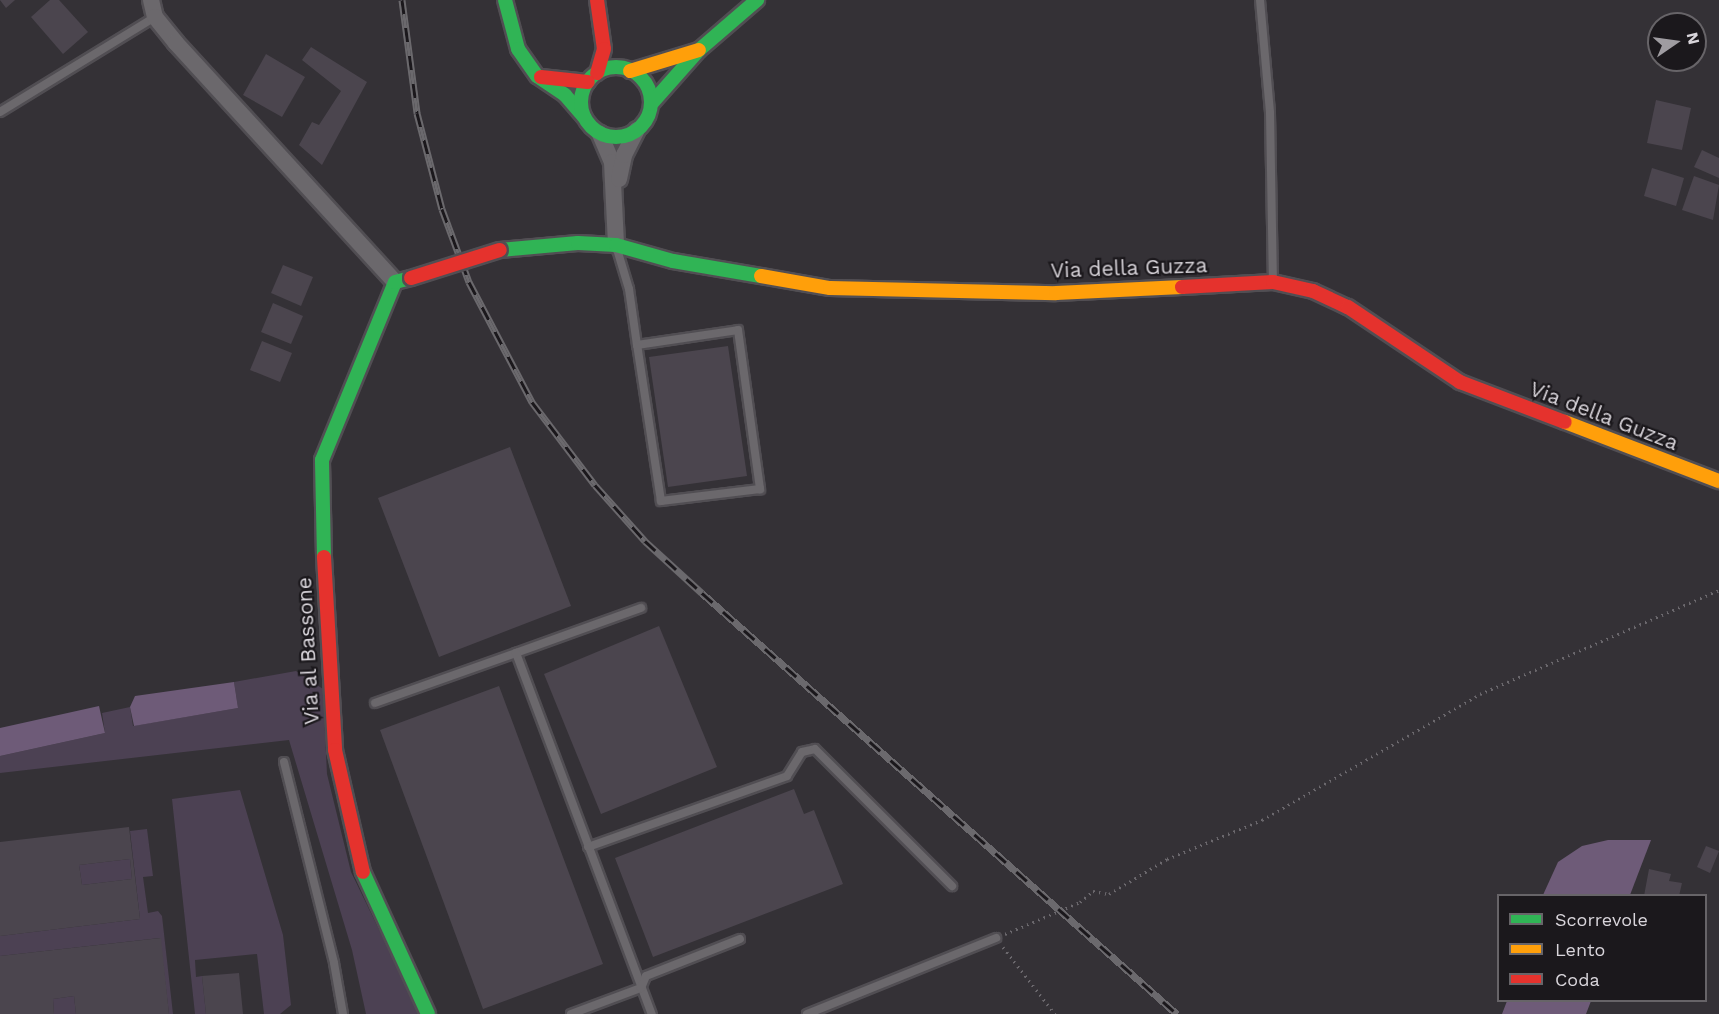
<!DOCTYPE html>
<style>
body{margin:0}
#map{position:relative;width:1719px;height:1014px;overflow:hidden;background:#343136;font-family:"Work Sans",sans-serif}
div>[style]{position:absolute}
.green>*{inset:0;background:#4c4153}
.forest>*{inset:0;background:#6e5b78}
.building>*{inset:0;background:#4b454e}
.path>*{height:3px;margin-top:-1.5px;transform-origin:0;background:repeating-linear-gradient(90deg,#6b686d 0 1.5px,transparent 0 6px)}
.roads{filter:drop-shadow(2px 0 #514e53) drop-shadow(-2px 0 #514e53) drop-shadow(0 2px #514e53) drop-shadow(0 -2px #514e53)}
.lane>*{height:8px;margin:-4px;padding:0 4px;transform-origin:4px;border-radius:4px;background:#6b686c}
.street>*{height:16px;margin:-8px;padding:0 8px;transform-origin:8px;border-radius:8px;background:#6b686c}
.fast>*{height:14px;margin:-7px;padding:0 7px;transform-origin:7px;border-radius:7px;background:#30b455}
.fast>.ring{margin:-7px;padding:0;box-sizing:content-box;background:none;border:14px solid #30b455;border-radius:50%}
.slow>*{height:14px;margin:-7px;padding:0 7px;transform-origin:7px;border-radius:7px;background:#ff9f0a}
.jam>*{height:14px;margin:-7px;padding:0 7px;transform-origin:7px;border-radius:7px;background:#e5322d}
.rail>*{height:7px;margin-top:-3.5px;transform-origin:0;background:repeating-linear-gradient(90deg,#1b181c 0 14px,#6b696d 0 28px);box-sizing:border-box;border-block:2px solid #6b696d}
.bridges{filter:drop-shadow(2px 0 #514e53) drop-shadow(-2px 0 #514e53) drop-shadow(0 2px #514e53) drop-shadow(0 -2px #514e53)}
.jam-bridge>*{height:14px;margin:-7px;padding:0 7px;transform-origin:7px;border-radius:7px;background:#e5322d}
span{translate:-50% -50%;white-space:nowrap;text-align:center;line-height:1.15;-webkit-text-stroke:4.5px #1b181c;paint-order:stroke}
.street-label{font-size:21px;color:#d9d5db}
.legend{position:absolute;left:1497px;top:894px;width:210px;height:108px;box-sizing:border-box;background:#1b181c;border:2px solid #676468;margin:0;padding:8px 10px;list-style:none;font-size:18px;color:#d9d5db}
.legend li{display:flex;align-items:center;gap:12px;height:30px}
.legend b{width:30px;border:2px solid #676468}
.north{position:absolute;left:1647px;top:12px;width:60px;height:60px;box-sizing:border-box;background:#1b181c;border:2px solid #676468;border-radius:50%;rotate:77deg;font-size:16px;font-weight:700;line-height:24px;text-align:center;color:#d9d5db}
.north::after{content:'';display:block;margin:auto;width:21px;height:27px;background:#9f9ca1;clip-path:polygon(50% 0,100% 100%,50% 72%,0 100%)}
</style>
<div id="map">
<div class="green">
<i style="clip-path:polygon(296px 671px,323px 689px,327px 774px,351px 872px,420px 1014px,366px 1014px,352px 950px,289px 740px,0 773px,0 756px,105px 733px,102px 713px,130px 707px,133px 726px,238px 708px,234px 682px)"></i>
<i style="clip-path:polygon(240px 790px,283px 935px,291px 1005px,280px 1014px,264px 1014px,257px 954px,195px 960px,196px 977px,202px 976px,206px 1014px,195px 1014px,172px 799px)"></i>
<i style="clip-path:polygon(147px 829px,153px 876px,143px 877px,148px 913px,158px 911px,162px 916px,173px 1014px,169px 1014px,160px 938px,0 956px,0 936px,140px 919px,130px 831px)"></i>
<i style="clip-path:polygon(130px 859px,132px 879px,82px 885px,79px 865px)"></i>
<i style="clip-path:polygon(74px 996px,76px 1014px,54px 1014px,53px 999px)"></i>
</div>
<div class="forest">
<i style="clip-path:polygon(234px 682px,238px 708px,134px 726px,130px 707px,135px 696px)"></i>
<i style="clip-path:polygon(99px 706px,105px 733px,0 756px,0 728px)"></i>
<i style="clip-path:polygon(1608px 840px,1651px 840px,1630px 895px,1543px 895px,1558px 862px,1582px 846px)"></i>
<i style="clip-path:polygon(1507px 1001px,1507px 1000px,1591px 1001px,1586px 1014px,1502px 1014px)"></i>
</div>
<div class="building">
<i style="clip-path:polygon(0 0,15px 0,6px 8px)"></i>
<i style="clip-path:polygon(50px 0,59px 0,88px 32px,63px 54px,31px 17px)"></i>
<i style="clip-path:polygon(311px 47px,367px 82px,322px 165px,299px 145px,312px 122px,319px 125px,341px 91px,302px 60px)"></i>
<i style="clip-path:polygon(266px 54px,305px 77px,282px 117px,243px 95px)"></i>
<i style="clip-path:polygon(1656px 100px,1691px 108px,1682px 150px,1647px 143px)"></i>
<i style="clip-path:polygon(1702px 150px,1719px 158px,1719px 178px,1694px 167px)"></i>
<i style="clip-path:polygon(1652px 168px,1684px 178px,1676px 206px,1644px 196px)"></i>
<i style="clip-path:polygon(1694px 176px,1719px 185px,1713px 220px,1682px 210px)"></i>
<i style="clip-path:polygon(283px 265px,313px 277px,301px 306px,271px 293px)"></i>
<i style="clip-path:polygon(273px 303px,303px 316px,291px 344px,261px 332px)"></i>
<i style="clip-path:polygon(262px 341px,292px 353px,280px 382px,250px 370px)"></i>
<i style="clip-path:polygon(728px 346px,747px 476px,668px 487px,649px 357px)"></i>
<i style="clip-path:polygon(510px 447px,571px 606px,439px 657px,378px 498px)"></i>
<i style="clip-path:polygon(659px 626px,717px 767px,601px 814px,544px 674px)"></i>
<i style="clip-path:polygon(499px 686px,603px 964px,483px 1009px,380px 730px)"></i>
<i style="clip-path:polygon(794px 789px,804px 814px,814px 810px,843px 884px,653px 957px,615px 858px)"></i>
<i style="clip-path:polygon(evenodd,129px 827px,140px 919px,0 936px,0 842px,129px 827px,130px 859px,132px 879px,82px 885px,79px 865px,130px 859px)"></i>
<i style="clip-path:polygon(1706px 846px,1719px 851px,1710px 873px,1697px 867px)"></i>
<i style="clip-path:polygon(1649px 869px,1671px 874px,1669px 881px,1682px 883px,1679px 896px,1644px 896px)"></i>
<i style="clip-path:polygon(161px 938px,169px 1014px,76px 1014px,74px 996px,53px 999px,54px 1014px,0 1014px,0 956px)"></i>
<i style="clip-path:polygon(239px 973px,243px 1014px,206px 1014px,202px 976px)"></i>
</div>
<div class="path">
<i style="left:1005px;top:934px;width:82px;rotate:-23.1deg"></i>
<i style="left:1080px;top:902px;width:17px;rotate:-40deg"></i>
<i style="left:1093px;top:891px;width:16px;rotate:11deg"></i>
<i style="left:1109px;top:894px;width:68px;rotate:-31.1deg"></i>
<i style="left:1167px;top:859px;width:103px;rotate:-22.3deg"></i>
<i style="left:1262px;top:820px;width:252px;rotate:-30deg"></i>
<i style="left:1480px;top:694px;width:261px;rotate:-23.5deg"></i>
<i style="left:1003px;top:947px;width:85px;rotate:52.2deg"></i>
</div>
<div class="roads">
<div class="lane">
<i style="left:1260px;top:0;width:113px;rotate:84.9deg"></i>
<i style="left:1270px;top:113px;width:169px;rotate:89deg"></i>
<i style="left:0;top:112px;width:182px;rotate:-31.5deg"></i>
<i style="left:617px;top:249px;width:42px;rotate:73.3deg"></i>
<i style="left:629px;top:289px;width:57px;rotate:81.9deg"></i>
<i style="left:637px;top:345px;width:102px;rotate:-8.4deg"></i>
<i style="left:738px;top:330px;width:161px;rotate:82.1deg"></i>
<i style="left:760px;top:489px;width:100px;rotate:173.1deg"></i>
<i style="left:661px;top:501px;width:158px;rotate:-98.7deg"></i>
<i style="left:516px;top:653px;width:133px;rotate:-19.8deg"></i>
<i style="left:375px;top:703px;width:150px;rotate:-19.5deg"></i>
<i style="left:516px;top:653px;width:386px;rotate:69.4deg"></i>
<i style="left:284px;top:762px;width:207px;rotate:76deg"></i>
<i style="left:334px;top:963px;width:52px;rotate:80deg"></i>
<i style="left:588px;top:847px;width:211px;rotate:-19.6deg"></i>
<i style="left:787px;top:776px;width:28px;rotate:-58deg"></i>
<i style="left:802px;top:752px;width:13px;rotate:-13deg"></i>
<i style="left:815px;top:749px;width:194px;rotate:45deg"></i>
<i style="left:571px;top:1014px;width:75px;rotate:-20.4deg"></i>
<i style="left:641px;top:988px;width:13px;rotate:-67deg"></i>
<i style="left:646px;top:976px;width:101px;rotate:-21.5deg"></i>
<i style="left:807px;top:1014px;width:204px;rotate:-21.9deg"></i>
</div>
<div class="street">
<i style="left:151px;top:0;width:17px;rotate:77deg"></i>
<i style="left:155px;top:17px;width:33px;rotate:51deg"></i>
<i style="left:176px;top:43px;width:324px;rotate:47.5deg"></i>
<i style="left:600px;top:134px;width:30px;rotate:67deg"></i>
<i style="left:612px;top:162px;width:83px;rotate:87.2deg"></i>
<i style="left:619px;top:179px;width:25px;rotate:-78deg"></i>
<i style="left:624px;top:155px;width:28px;rotate:-63deg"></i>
</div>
<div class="fast">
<i style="left:505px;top:0;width:51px;rotate:75.1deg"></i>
<i style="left:518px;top:49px;width:33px;rotate:55deg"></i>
<i style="left:537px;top:76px;width:34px;rotate:34deg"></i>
<i style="left:565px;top:95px;width:29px;rotate:49deg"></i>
<i class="ring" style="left:581px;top:67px;width:56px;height:56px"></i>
<i style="left:651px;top:104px;width:72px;rotate:-48.4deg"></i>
<i style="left:699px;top:50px;width:77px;rotate:-40.8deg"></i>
<i style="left:500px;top:250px;width:78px;rotate:-5.1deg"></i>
<i style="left:578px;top:243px;width:38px;rotate:3deg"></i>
<i style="left:616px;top:245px;width:59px;rotate:15.7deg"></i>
<i style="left:673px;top:261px;width:89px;rotate:9.7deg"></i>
<i style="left:324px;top:557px;width:97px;rotate:-91.2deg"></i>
<i style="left:322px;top:460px;width:192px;rotate:-67.7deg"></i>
<i style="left:395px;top:282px;width:16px;rotate:-14deg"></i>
<i style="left:363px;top:872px;width:156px;rotate:65.4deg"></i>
</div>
<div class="slow">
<i style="left:630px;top:71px;width:72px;rotate:-16.9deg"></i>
<i style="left:761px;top:276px;width:70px;rotate:9.9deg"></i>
<i style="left:830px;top:288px;width:226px;rotate:1.3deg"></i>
<i style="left:1056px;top:293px;width:126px;rotate:-2.7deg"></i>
<i style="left:1565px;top:422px;width:165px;rotate:21deg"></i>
</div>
<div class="jam">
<i style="left:597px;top:0;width:49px;rotate:81.9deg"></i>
<i style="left:604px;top:49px;width:25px;rotate:106deg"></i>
<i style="left:541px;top:77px;width:47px;rotate:6.1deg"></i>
<i style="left:1182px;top:287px;width:91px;rotate:-3.1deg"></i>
<i style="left:1273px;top:282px;width:41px;rotate:12.7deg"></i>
<i style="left:1313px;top:291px;width:38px;rotate:25deg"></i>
<i style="left:1348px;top:307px;width:135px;rotate:33.8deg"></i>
<i style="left:1460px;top:382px;width:112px;rotate:20.9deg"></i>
<i style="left:324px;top:557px;width:193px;rotate:86.7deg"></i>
<i style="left:335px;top:750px;width:125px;rotate:77.1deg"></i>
</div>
</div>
<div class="rail">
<i style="left:402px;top:0;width:114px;rotate:82.4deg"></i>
<i style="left:417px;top:113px;width:99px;rotate:75.4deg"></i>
<i style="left:442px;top:209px;width:78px;rotate:69.7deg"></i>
<i style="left:469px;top:282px;width:136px;rotate:62.3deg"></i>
<i style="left:532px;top:402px;width:104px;rotate:52.8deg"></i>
<i style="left:595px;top:485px;width:75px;rotate:48.2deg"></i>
<i style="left:645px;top:541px;width:77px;rotate:42.4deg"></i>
<i style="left:702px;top:593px;width:635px;rotate:41.55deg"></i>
</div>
<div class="bridges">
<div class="jam-bridge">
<i style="left:411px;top:278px;width:93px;rotate:-17.5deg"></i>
</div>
</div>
<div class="street-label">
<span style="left:1129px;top:268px;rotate:-2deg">Via della Guzza</span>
<span style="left:1604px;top:416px;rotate:21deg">Via della Guzza</span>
<span style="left:308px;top:651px;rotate:-93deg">Via al Bassone</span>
</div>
<ul class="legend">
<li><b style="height:8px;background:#30b455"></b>Scorrevole</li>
<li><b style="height:8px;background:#ff9f0a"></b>Lento</li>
<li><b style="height:8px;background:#e5322d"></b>Coda</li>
</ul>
<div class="north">N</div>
</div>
